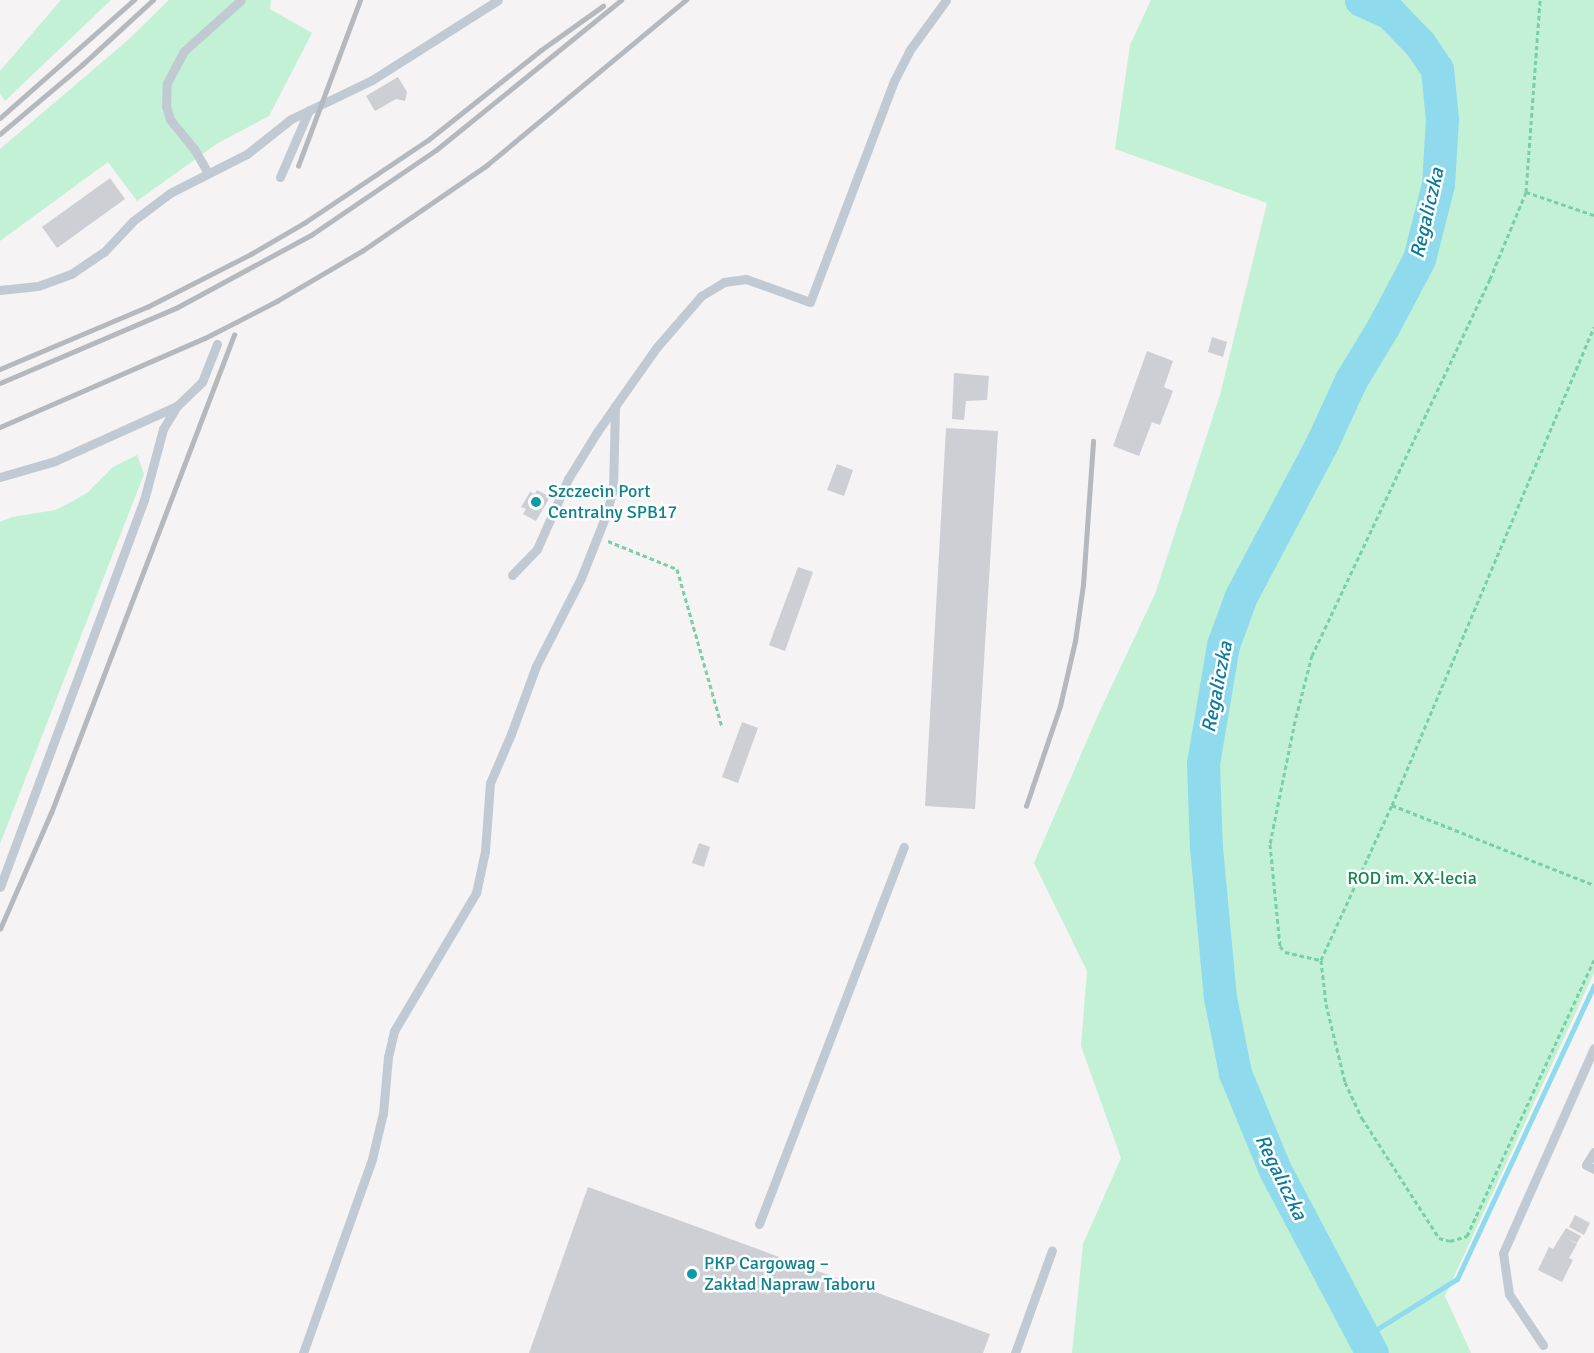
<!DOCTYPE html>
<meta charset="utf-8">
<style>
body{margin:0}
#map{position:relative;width:1594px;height:1353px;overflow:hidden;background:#f5f3f3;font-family:Signika,sans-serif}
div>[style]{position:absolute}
.green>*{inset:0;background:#c3f1d5}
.stream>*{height:5px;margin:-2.5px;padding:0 2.5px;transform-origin:2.5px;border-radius:2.5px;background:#90daee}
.river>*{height:33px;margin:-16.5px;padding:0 16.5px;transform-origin:16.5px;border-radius:16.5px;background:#90daee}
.building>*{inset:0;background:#cdcfd5}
.path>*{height:3px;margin-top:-1.5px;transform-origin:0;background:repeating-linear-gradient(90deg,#7ad0a6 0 4.5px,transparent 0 7.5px)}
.lane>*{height:9px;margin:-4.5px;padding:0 4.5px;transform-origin:4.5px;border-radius:4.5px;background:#c1cad2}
.rail>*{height:4.5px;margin:-2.25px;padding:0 2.25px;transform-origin:2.25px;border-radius:2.25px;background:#b5b8bd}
.dots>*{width:16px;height:16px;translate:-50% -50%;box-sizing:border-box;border:3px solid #fff;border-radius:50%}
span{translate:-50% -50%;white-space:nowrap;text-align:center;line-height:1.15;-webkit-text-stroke:5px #fff;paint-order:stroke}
.culture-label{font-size:18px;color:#0d838f}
.left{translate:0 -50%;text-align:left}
.park-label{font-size:18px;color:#17864f}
.water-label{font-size:20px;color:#0c7c9b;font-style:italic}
</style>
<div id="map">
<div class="green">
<i style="clip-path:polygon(61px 0,111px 0,5px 101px,0 94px,0 71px)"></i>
<i style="clip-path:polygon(169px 0,271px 0,270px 9px,312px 33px,269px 116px,218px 143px,137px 201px,108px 162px,0 241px,0 149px,128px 40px)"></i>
<i style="clip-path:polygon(1151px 0,1594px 0,1594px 973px,1445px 1296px,1471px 1353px,1072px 1353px,1083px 1244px,1121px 1158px,1081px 1046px,1087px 971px,1034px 863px,1098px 715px,1155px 594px,1220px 395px,1267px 203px,1115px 149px,1130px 45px)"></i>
<i style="clip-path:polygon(137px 455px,144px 474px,0 844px,0 522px,12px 517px,56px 510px,87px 493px,113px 467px)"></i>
</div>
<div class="stream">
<i style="left:1366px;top:1336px;width:107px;rotate:-32.1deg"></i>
<i style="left:1457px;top:1279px;width:324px;rotate:-65deg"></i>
</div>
<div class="river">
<i style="left:1361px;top:0;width:32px;rotate:24deg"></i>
<i style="left:1390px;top:13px;width:43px;rotate:45.9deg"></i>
<i style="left:1420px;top:44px;width:30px;rotate:56deg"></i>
<i style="left:1437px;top:69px;width:50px;rotate:84.3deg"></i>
<i style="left:1442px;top:119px;width:65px;rotate:93.5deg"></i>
<i style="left:1438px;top:184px;width:77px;rotate:104.2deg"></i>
<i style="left:1419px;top:259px;width:77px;rotate:117.9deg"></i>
<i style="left:1383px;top:327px;width:62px;rotate:121.1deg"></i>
<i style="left:1351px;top:380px;width:69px;rotate:114.7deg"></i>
<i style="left:1322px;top:443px;width:173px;rotate:117.9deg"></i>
<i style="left:1241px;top:596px;width:52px;rotate:110.2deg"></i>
<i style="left:1223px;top:645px;width:120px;rotate:99.6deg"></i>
<i style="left:1203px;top:763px;width:84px;rotate:88deg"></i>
<i style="left:1206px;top:847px;width:151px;rotate:84.7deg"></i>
<i style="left:1220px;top:997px;width:77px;rotate:78.8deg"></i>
<i style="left:1235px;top:1073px;width:105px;rotate:67.6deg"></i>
<i style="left:1275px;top:1170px;width:207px;rotate:62.1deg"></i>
</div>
<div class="building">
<i style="clip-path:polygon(398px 77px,407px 92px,405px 101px,396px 99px,375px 111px,366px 96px)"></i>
<i style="clip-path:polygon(110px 178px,125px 199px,57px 248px,42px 227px)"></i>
<i style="clip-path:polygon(1212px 337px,1227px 342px,1223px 357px,1208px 352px)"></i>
<i style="clip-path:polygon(1147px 351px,1173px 361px,1164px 387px,1173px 391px,1160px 425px,1152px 422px,1139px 456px,1113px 446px)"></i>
<i style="clip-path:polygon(954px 373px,989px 376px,987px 400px,966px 401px,964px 420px,952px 419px)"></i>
<i style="clip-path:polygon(946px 428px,998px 431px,975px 809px,925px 806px)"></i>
<i style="clip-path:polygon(837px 464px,853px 470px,844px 496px,827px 490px)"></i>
<i style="clip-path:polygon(537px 490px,550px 497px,536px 521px,523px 514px,526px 509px,521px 507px,530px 492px,535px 494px)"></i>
<i style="clip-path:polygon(798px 567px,813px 572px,785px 651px,769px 645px)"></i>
<i style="clip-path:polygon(742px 722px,758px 728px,738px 783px,722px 777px)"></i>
<i style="clip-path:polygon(699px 843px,710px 847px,704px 867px,692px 863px)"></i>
<i style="clip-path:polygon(588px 1187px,990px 1334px,983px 1353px,529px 1353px)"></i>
<i style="clip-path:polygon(1575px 1215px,1590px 1223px,1584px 1235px,1569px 1227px)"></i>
<i style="clip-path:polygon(1566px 1228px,1581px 1236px,1577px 1243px,1566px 1238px,1577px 1244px,1569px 1258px,1573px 1260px,1562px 1282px,1538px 1270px,1549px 1247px,1553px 1249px)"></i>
</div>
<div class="path">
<i style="left:1526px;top:192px;width:193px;rotate:-85.8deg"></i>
<i style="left:1594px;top:215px;width:72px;rotate:-161.3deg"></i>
<i style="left:1526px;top:192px;width:94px;rotate:112.5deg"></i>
<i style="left:1490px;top:279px;width:416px;rotate:115.3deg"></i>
<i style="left:1312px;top:655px;width:68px;rotate:104.4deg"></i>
<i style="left:1295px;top:721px;width:126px;rotate:101.5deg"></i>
<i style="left:1270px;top:844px;width:102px;rotate:84.4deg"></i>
<i style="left:1280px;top:946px;width:8px;rotate:50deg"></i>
<i style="left:1285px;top:952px;width:37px;rotate:13deg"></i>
<i style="left:1321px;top:960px;width:170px;rotate:-65.4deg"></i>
<i style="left:1392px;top:805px;width:519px;rotate:-67.09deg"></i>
<i style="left:608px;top:541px;width:74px;rotate:22.1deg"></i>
<i style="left:677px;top:569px;width:164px;rotate:74.1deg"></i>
<i style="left:1392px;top:805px;width:217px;rotate:21.6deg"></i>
<i style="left:1321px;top:960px;width:44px;rotate:83.5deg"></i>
<i style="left:1326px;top:1004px;width:80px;rotate:76.3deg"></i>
<i style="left:1345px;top:1082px;width:40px;rotate:65deg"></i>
<i style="left:1362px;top:1118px;width:143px;rotate:57.3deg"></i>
<i style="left:1439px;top:1238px;width:11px;rotate:15deg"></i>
<i style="left:1450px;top:1241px;width:18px;rotate:-16deg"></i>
<i style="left:1467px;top:1236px;width:304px;rotate:-65.3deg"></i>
</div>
<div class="lane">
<i style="left:208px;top:173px;width:28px;rotate:-120deg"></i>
<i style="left:194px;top:149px;width:38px;rotate:-129deg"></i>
<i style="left:170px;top:119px;width:14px;rotate:-107deg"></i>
<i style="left:166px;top:106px;width:23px;rotate:-88deg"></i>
<i style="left:167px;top:83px;width:36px;rotate:-62deg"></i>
<i style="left:184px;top:51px;width:76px;rotate:-41.8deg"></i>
<i style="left:280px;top:177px;width:73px;rotate:-66.6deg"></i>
<i style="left:0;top:290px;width:38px;rotate:-6deg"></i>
<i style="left:38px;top:286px;width:35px;rotate:-20deg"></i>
<i style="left:71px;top:274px;width:40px;rotate:-34deg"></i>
<i style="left:104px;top:252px;width:42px;rotate:-46.9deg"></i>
<i style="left:133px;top:221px;width:46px;rotate:-37.1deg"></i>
<i style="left:170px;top:193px;width:86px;rotate:-26.9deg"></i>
<i style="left:247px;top:154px;width:56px;rotate:-38.5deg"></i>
<i style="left:291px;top:119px;width:90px;rotate:-25.7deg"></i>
<i style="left:372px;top:80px;width:149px;rotate:-32.4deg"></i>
<i style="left:0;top:477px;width:57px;rotate:-16.2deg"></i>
<i style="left:55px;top:461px;width:134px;rotate:-24.3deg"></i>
<i style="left:177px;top:406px;width:35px;rotate:-44deg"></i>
<i style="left:202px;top:382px;width:41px;rotate:-68.5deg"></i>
<i style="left:512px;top:575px;width:36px;rotate:-46deg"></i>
<i style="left:537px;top:549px;width:77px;rotate:-66.1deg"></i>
<i style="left:568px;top:479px;width:55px;rotate:-58.3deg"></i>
<i style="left:597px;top:432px;width:103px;rotate:-54.9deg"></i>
<i style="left:656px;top:348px;width:69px;rotate:-49.1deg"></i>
<i style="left:701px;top:296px;width:27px;rotate:-31deg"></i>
<i style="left:724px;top:282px;width:22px;rotate:-8deg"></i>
<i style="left:746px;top:279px;width:68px;rotate:19.8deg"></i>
<i style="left:810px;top:302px;width:236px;rotate:-69.2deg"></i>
<i style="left:894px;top:81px;width:34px;rotate:-63deg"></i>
<i style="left:909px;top:51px;width:63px;rotate:-54deg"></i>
<i style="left:0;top:887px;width:413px;rotate:-69.6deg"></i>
<i style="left:144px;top:500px;width:73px;rotate:-75deg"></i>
<i style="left:163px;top:429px;width:27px;rotate:-59deg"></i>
<i style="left:1594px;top:1152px;width:15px;rotate:122deg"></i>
<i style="left:1586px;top:1165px;width:9px;rotate:27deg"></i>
<i style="left:759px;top:1224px;width:404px;rotate:-69deg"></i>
<i style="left:1543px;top:1345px;width:61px;rotate:-123.7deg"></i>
<i style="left:1509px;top:1294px;width:41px;rotate:-98.3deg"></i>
<i style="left:1503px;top:1253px;width:224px;rotate:-66.1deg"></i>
<i style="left:303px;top:1353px;width:206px;rotate:-70.4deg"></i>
<i style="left:372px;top:1159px;width:47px;rotate:-76.6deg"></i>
<i style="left:383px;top:1113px;width:56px;rotate:-84.9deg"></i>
<i style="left:388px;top:1057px;width:27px;rotate:-77deg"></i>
<i style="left:394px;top:1031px;width:161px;rotate:-59.3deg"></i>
<i style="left:476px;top:893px;width:43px;rotate:-77.9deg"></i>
<i style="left:485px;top:851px;width:68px;rotate:-85.8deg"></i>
<i style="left:490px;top:783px;width:53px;rotate:-66.8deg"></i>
<i style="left:511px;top:734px;width:72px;rotate:-69.8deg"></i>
<i style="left:536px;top:666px;width:99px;rotate:-62.9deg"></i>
<i style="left:581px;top:578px;width:68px;rotate:-68.4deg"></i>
<i style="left:606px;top:515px;width:27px;rotate:-75deg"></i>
<i style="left:613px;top:489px;width:83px;rotate:-88.6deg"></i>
<i style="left:1015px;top:1353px;width:109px;rotate:-70.2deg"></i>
</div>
<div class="rail">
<i style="left:0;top:118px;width:179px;rotate:-41.4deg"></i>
<i style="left:0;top:134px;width:107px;rotate:-40.1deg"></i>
<i style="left:82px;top:65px;width:96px;rotate:-42.5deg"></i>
<i style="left:298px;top:166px;width:177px;rotate:-69.5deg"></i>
<i style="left:0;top:369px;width:160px;rotate:-22.9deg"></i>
<i style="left:147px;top:307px;width:117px;rotate:-27deg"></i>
<i style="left:251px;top:254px;width:61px;rotate:-30.3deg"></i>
<i style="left:304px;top:223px;width:149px;rotate:-33.8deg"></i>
<i style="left:428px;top:140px;width:144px;rotate:-38.5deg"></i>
<i style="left:541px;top:50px;width:76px;rotate:-35.4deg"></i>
<i style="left:0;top:383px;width:191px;rotate:-23.1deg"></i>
<i style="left:176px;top:308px;width:153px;rotate:-28.4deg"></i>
<i style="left:311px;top:235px;width:151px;rotate:-34.2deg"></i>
<i style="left:436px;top:150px;width:238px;rotate:-39deg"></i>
<i style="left:0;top:427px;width:223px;rotate:-23.5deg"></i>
<i style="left:205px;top:338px;width:81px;rotate:-27.2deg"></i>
<i style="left:277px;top:301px;width:99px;rotate:-30.5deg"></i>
<i style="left:362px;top:251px;width:152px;rotate:-34.5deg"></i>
<i style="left:487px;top:165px;width:259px;rotate:-39.7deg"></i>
<i style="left:1026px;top:806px;width:106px;rotate:-71.2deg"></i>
<i style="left:1060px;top:706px;width:67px;rotate:-77deg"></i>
<i style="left:1075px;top:641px;width:57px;rotate:-81.9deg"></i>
<i style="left:1083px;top:585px;width:144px;rotate:-86deg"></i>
<i style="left:0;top:929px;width:127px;rotate:-66.3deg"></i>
<i style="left:51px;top:813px;width:512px;rotate:-69.05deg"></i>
</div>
<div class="dots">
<i style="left:536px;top:502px;background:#0f9aa8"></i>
<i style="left:692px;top:1274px;background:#0f9aa8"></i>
</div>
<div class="culture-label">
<span class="left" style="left:548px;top:502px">Szczecin Port<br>Centralny SPB17</span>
<span class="left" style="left:704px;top:1274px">PKP Cargowag –<br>Zakład Napraw Taboru</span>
</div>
<div class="park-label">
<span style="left:1412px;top:878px">ROD im. XX-lecia</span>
</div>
<div class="water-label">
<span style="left:1427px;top:213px;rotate:-77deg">Regaliczka</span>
<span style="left:1217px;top:687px;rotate:-79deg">Regaliczka</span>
<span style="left:1281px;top:1177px;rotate:64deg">Regaliczka</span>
</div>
</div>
